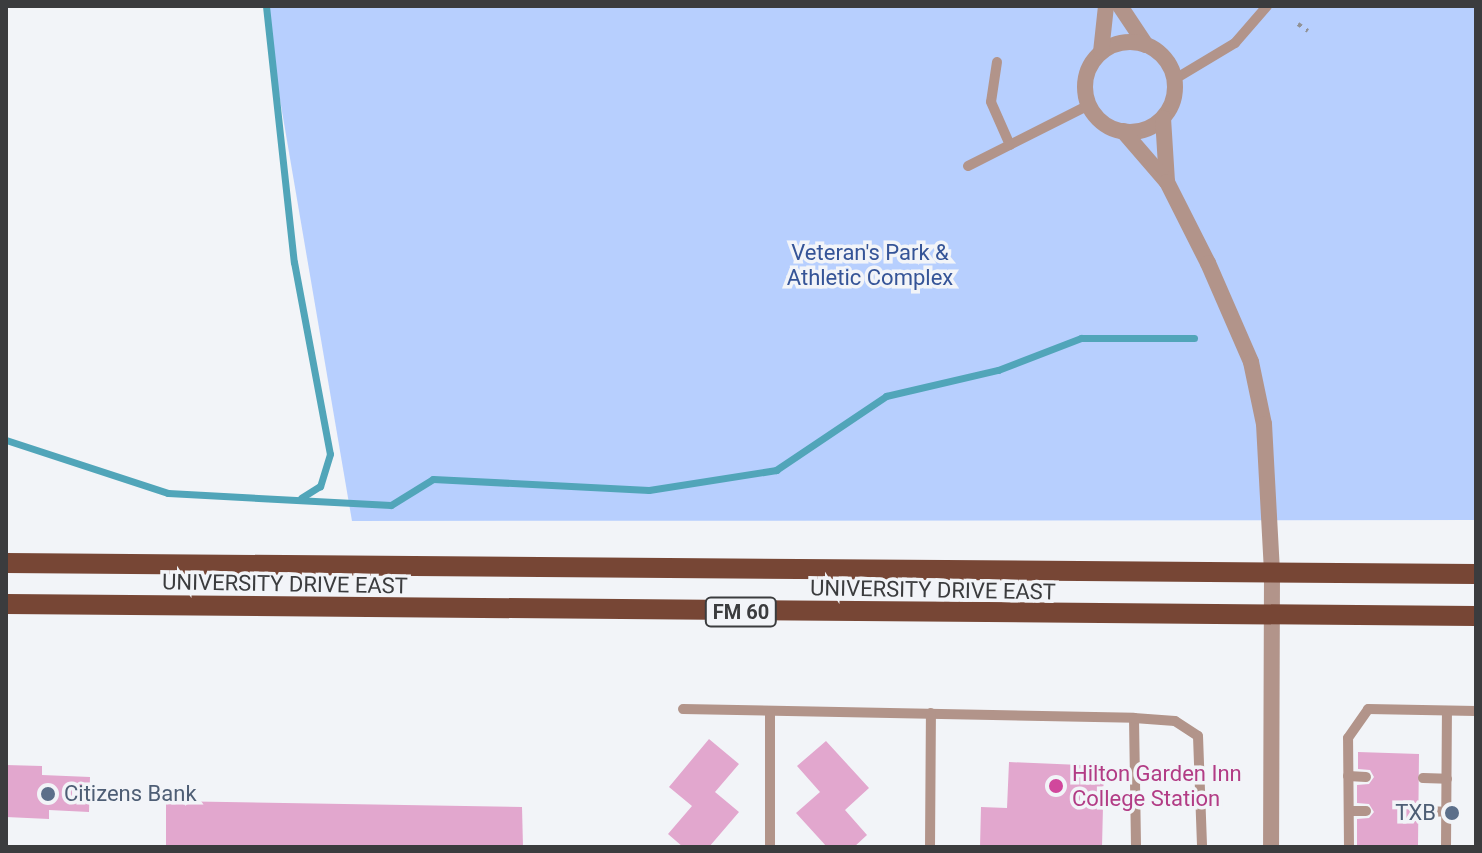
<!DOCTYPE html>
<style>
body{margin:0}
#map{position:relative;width:1482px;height:853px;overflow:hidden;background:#f2f4f8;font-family:Roboto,sans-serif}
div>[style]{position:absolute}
.green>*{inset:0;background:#b7cffe}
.stream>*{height:7px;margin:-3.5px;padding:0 3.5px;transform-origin:3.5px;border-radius:3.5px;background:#51a5b9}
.building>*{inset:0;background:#e2a7ce}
.path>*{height:4px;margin-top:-2px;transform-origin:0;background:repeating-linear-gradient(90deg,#919295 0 4px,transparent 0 10px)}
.service>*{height:10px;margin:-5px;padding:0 5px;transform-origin:5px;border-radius:5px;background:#b2948a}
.minor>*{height:16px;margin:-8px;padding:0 8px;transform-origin:8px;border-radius:8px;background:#b2948a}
.minor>.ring{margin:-8px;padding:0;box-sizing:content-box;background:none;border:16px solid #b2948a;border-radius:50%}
.primary>*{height:20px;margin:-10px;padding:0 10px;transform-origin:10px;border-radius:10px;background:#774635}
.dots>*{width:22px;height:22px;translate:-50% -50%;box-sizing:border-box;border:4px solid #f2f4f8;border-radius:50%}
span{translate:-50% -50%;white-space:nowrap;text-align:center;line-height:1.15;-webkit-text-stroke:7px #f2f4f8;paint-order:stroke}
.shield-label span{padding:2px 6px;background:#f2f4f8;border:2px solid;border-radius:6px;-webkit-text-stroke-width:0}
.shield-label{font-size:20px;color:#3b3c3e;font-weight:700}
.park-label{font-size:22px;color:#355497}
.street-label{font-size:22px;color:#3b3c3e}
.hotel-label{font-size:22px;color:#b23c85}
.left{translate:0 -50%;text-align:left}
.service-label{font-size:22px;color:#4e5e75}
.right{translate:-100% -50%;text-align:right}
.frame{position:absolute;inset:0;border:8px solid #3b3c3e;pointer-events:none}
</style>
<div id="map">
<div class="green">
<i style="clip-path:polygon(264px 6px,1476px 6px,1476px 520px,352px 521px)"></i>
</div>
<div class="stream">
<i style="left:266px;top:6px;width:258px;rotate:83.8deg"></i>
<i style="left:294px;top:262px;width:195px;rotate:79.4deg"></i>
<i style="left:330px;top:454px;width:34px;rotate:107deg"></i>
<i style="left:320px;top:486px;width:22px;rotate:148deg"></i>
<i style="left:6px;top:440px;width:170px;rotate:18.1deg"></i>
<i style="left:168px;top:493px;width:223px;rotate:3.1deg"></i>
<i style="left:391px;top:505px;width:49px;rotate:-31.8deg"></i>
<i style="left:433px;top:479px;width:216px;rotate:2.9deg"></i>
<i style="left:649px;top:490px;width:129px;rotate:-8.9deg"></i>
<i style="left:776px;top:470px;width:133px;rotate:-33.9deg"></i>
<i style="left:886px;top:396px;width:115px;rotate:-13.1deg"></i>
<i style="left:998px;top:370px;width:89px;rotate:-21.1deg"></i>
<i style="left:1081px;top:338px;width:113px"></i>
</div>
<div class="building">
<i style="clip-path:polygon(709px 739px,739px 764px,715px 792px,739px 812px,709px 847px,683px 847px,668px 834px,692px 806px,669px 787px)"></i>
<i style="clip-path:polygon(826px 741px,869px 788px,845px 810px,867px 835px,854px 847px,827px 847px,796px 813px,820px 792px,797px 766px)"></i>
<i style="clip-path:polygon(1358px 752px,1419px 754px,1418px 847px,1357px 847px,1357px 819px,1369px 818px,1374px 812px,1369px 804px,1357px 803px,1357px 785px,1369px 784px,1374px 777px,1370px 770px,1358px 769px)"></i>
<i style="clip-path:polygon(1009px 762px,1104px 766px,1102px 847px,980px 847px,981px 807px,1007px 808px)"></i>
<i style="clip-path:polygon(6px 765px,42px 766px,42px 775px,90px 777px,89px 812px,49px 810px,49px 819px,6px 817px)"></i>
<i style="clip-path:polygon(166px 801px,522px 807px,523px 847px,166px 847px)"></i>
</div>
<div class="path">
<i style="left:1298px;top:24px;width:12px;rotate:35deg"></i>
</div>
<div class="service">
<i style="left:997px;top:62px;width:40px;rotate:98.5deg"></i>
<i style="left:991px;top:102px;width:47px;rotate:66.2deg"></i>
<i style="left:1175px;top:79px;width:70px;rotate:-31deg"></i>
<i style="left:1235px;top:43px;width:49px;rotate:-49.1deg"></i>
<i style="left:968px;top:166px;width:136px;rotate:-26.8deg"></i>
<i style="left:683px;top:709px;width:451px;rotate:1.1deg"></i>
<i style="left:1134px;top:718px;width:129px;rotate:89.1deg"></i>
<i style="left:770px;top:711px;width:136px;rotate:90deg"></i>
<i style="left:1134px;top:718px;width:41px;rotate:4.2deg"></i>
<i style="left:1175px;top:721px;width:27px;rotate:33deg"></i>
<i style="left:1198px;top:736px;width:111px;rotate:87.9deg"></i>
<i style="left:1348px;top:776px;width:18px;rotate:3deg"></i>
<i style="left:1423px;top:778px;width:24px;rotate:2deg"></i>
<i style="left:1349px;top:811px;width:17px"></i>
<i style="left:1423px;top:811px;width:23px;rotate:2deg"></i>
<i style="left:930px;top:847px;width:134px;rotate:-89.6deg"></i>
<i style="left:1349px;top:847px;width:109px;rotate:-90.5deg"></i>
<i style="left:1348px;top:738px;width:35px;rotate:-55deg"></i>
<i style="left:1368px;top:709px;width:108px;rotate:1.1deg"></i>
<i style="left:1446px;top:847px;width:136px;rotate:-89.6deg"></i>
</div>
<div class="minor">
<i style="left:1120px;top:6px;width:47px;rotate:56.3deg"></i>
<i class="ring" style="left:1085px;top:42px;width:74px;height:74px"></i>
<i style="left:1101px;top:52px;width:46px;rotate:-83.8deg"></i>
<i style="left:1163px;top:118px;width:64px;rotate:86.4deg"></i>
<i style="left:1123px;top:131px;width:67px;rotate:49.2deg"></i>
<i style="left:1167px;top:182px;width:91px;rotate:63.2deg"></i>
<i style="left:1208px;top:263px;width:108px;rotate:66.5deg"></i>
<i style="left:1251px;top:362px;width:63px;rotate:78.2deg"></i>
<i style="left:1264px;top:424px;width:150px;rotate:86.9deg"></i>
<i style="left:1272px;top:574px;width:273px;rotate:90.2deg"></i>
</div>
<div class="primary">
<i style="left:6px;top:563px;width:1470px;rotate:0.43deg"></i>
<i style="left:6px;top:604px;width:1470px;rotate:0.47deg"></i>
</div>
<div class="dots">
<i style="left:1056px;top:786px;background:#d1479c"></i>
<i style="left:48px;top:794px;background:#5c6f8a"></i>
<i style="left:1452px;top:813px;background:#5c6f8a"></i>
</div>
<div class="shield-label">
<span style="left:741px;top:612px">FM 60</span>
</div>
<div class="park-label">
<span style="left:870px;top:265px">Veteran's Park &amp;<br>Athletic Complex</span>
</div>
<div class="street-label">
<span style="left:285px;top:584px;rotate:1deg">UNIVERSITY DRIVE EAST</span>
<span style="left:933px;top:590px;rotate:1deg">UNIVERSITY DRIVE EAST</span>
</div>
<div class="hotel-label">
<span class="left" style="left:1072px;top:786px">Hilton Garden Inn<br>College Station</span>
</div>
<div class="service-label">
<span class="left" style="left:64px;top:794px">Citizens Bank</span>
<span class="right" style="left:1436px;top:813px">TXB</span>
</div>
<div class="frame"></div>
</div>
